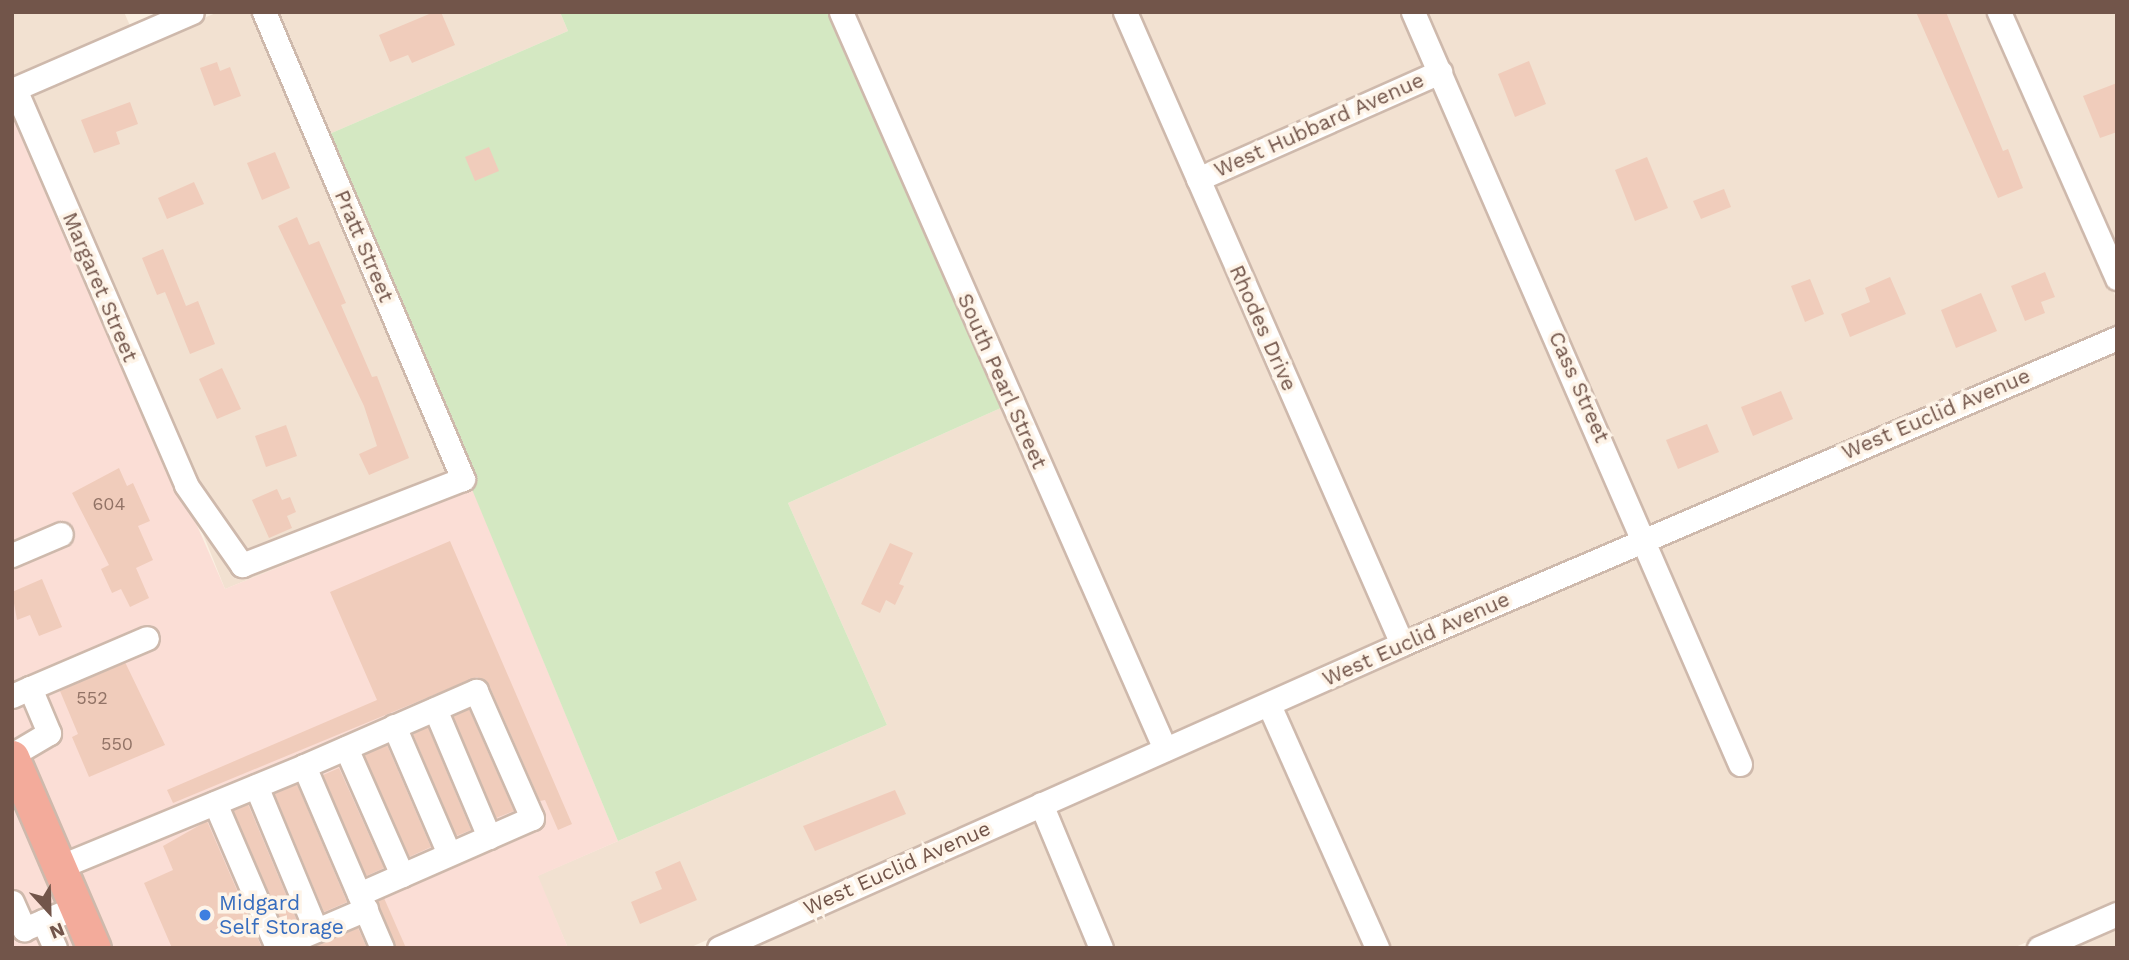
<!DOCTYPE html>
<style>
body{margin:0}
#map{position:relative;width:2129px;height:960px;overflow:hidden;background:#fbf0e2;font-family:"Work Sans",sans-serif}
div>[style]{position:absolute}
.residential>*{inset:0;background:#f2e1d1}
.commercial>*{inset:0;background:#fbded6}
.green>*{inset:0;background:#d4e8c2}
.building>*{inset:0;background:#f0ccbb}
.roads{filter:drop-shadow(2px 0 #ceb9ac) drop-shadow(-2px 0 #ceb9ac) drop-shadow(0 2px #ceb9ac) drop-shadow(0 -2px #ceb9ac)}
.minor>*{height:23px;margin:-11.5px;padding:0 11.5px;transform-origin:11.5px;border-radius:11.5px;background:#fff}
.highway>*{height:33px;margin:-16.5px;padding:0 16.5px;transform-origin:16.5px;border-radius:16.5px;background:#f3ab9b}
.dots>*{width:19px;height:19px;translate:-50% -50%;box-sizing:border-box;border:4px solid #fef4e8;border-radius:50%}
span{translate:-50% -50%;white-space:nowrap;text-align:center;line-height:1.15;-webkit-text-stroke:7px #fef4e8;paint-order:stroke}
.number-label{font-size:18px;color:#927366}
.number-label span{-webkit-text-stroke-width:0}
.street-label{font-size:21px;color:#72554a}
.shop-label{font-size:21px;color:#366cbe}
.left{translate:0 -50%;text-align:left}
.frame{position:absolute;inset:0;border:14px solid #72554a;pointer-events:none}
.north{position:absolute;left:14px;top:876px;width:70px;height:70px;-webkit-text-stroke:5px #fef4e8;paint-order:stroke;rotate:158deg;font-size:19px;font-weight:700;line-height:28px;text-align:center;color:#72554a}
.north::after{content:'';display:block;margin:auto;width:24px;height:32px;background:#72554a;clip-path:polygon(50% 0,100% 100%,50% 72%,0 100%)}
</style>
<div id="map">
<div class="residential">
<i style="clip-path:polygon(12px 12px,124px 12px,131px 28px,12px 78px)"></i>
<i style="clip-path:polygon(218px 12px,255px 12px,460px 492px,472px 488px,225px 589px,27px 94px)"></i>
<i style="clip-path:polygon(274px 12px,560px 12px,568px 31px,327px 135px)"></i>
<i style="clip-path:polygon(851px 12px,1115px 12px,1390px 638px,1169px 736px)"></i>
<i style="clip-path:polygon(1135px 12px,1403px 12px,1428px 66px,1202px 166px)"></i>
<i style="clip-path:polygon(1422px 12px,1989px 12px,2117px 300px,2117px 327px,1650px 526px)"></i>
<i style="clip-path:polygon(2009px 12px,2117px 12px,2117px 256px)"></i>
<i style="clip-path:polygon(1436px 85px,1634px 533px,1406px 631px,1210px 184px)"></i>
<i style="clip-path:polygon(2117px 349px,2117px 903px,2013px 948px,1387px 948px,1281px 710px,1642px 552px,1736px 776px,1752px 770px,1658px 544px)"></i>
<i style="clip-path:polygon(1003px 407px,1153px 743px,689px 948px,568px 948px,537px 876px,887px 725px,788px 503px)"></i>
<i style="clip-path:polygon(1265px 718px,1367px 948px,1110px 948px,1053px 809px)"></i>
<i style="clip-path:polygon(1037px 817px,1091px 948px,739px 948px)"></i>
<i style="clip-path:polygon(2117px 925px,2117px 948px,2065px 948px)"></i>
</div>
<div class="commercial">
<i style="clip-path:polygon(12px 106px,225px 589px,472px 488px,618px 841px,538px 876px,568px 948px,104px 948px,12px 735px)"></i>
<i style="clip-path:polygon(12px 780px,84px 948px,12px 948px)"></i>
</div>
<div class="green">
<i style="clip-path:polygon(560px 12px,831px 12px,1003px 407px,788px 503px,887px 725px,618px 841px,471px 487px,475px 484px,327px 135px,568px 31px)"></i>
</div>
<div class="building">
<i style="clip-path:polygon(434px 12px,441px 12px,455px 45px,412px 63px,408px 55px,390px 62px,379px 35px)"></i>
<i style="clip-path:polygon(1916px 12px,1946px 12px,2003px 151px,2008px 149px,2023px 188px,1998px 198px)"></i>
<i style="clip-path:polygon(1529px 61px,1546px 104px,1515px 117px,1498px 74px)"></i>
<i style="clip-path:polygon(217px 62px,220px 71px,230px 67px,241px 96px,214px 106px,200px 68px)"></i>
<i style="clip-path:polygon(2117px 83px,2117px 132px,2100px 138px,2083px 96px)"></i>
<i style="clip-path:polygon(130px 102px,138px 124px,116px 132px,120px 144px,94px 153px,81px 120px)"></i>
<i style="clip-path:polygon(489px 147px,499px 171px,475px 181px,465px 157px)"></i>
<i style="clip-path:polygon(275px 152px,290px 188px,262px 200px,247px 163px)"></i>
<i style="clip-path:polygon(1647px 157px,1668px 208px,1635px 221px,1615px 170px)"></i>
<i style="clip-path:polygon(194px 182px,204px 204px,167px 219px,158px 198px)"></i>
<i style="clip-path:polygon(1724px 189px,1731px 207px,1701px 219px,1693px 201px)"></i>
<i style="clip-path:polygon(297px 217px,309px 245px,319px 241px,346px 303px,341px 305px,372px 377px,377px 376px,409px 458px,369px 475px,359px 454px,377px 446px,364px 406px,278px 226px)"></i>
<i style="clip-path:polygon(163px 249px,186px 306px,198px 301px,215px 344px,190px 354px,165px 292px,157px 295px,142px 258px)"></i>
<i style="clip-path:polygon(2045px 272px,2055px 297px,2041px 302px,2045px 313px,2025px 321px,2011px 286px)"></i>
<i style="clip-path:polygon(1890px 277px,1906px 314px,1850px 337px,1841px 314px,1870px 302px,1865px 288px)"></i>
<i style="clip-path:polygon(1810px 279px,1824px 314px,1805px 322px,1791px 286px)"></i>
<i style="clip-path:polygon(1981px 293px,1997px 331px,1956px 348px,1941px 310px)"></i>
<i style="clip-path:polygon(222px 368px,241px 409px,217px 419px,199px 379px)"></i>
<i style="clip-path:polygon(1781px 391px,1793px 419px,1753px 436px,1741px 407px)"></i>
<i style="clip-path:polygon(1707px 424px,1719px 452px,1678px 469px,1666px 440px)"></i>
<i style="clip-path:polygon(286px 425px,297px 456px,266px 467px,255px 436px)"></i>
<i style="clip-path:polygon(119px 468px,127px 486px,133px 483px,150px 521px,138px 526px,153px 560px,136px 568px,149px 598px,130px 607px,121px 589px,112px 593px,101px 569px,109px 565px,72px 493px)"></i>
<i style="clip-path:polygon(277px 489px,282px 500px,290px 497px,296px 512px,287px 516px,292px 528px,269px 538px,252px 500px)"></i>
<i style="clip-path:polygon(450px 541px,572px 824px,558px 830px,545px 800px,540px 801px,489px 685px,477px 677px,173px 803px,167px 790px,377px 700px,330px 592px)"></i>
<i style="clip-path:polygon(890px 543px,913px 553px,899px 584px,904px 586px,895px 605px,886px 600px,880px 613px,861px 604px)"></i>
<i style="clip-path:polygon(42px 579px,62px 627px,39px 636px,30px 615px,17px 620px,12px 592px)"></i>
<i style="clip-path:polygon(125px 662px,165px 745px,89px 777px,72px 737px,78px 734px,60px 691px)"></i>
<i style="clip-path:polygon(469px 709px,514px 811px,496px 818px,453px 716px)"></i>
<i style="clip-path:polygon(428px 727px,471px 830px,456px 836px,413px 734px)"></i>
<i style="clip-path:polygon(387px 745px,431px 847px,409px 857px,364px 755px)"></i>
<i style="clip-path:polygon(339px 768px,384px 868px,366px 876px,323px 775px)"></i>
<i style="clip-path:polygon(297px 784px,347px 902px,324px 912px,274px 793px)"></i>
<i style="clip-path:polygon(895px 790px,906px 814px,815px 851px,803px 826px)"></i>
<i style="clip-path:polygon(248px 804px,298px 923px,284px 929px,233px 810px)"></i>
<i style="clip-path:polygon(207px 821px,262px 948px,172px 948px,144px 883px,173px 870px,163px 846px)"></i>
<i style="clip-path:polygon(680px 861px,697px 900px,640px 924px,631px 902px,662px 889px,655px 872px)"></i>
<i style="clip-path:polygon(384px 898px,406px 948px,396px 948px,377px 901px)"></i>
<i style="clip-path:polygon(358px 928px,367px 948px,311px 948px)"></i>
</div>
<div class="roads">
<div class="minor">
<i style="left:841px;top:12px;width:805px;rotate:66.27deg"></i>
<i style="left:1125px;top:12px;width:690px;rotate:66.33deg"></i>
<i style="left:1413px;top:12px;width:820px;rotate:66.5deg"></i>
<i style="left:1999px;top:12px;width:291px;rotate:66.1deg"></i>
<i style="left:15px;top:89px;width:431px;rotate:66.6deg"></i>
<i style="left:186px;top:485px;width:98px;rotate:55deg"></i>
<i style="left:242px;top:565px;width:237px;rotate:-21.3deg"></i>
<i style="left:463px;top:479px;width:508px;rotate:-113.08deg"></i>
<i style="left:12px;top:90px;width:196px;rotate:-23.4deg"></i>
<i style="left:1198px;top:179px;width:265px;rotate:-23.9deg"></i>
<i style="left:12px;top:555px;width:53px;rotate:-23.2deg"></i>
<i style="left:30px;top:688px;width:127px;rotate:-23.1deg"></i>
<i style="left:12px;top:696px;width:20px;rotate:-24deg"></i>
<i style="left:30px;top:688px;width:49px;rotate:67.1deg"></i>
<i style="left:49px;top:733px;width:43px;rotate:149.3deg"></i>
<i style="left:1269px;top:705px;width:266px;rotate:66deg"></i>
<i style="left:435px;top:709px;width:139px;rotate:67.1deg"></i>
<i style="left:394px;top:726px;width:139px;rotate:66.7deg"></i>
<i style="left:346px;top:748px;width:139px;rotate:66.2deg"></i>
<i style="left:304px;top:766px;width:188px;rotate:-23.6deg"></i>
<i style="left:476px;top:691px;width:139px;rotate:66.2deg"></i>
<i style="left:532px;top:818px;width:189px;rotate:156.3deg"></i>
<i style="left:256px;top:786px;width:156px;rotate:67.4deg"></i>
<i style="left:215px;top:803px;width:157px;rotate:66.7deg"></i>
<i style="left:277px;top:947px;width:97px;rotate:-23.1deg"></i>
<i style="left:1041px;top:804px;width:156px;rotate:67.4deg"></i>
<i style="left:59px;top:867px;width:265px;rotate:-22.4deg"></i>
<i style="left:304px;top:766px;width:198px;rotate:66.8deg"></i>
<i style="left:12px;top:902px;width:30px;rotate:66deg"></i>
<i style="left:24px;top:929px;width:57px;rotate:-22.5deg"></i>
<i style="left:43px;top:921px;width:30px;rotate:66deg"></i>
<i style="left:719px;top:948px;width:748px;rotate:-23.99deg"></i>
<i style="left:1402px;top:644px;width:778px;rotate:-23.17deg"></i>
<i style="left:2039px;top:948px;width:85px;rotate:-23.6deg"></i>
</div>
<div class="highway">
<i style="left:12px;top:757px;width:208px;rotate:66.8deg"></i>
</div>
</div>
<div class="dots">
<i style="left:205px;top:915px;background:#3f7fe0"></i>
</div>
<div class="number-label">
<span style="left:109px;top:504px">604</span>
<span style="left:92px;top:698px">552</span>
<span style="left:117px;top:744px">550</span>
</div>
<div class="street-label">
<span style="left:1319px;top:125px;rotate:-24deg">West Hubbard Avenue</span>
<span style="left:364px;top:246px;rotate:67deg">Pratt Street</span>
<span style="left:100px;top:287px;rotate:67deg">Margaret Street</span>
<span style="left:1263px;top:328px;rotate:66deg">Rhodes Drive</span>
<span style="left:1002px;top:381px;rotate:66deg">South Pearl Street</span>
<span style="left:1579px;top:387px;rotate:66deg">Cass Street</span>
<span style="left:1936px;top:414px;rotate:-23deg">West Euclid Avenue</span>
<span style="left:1416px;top:639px;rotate:-24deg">West Euclid Avenue</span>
<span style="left:897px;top:868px;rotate:-24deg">West Euclid Avenue</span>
</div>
<div class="shop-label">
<span class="left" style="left:219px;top:915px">Midgard<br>Self Storage</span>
</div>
<div class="frame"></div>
<div class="north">N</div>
</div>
